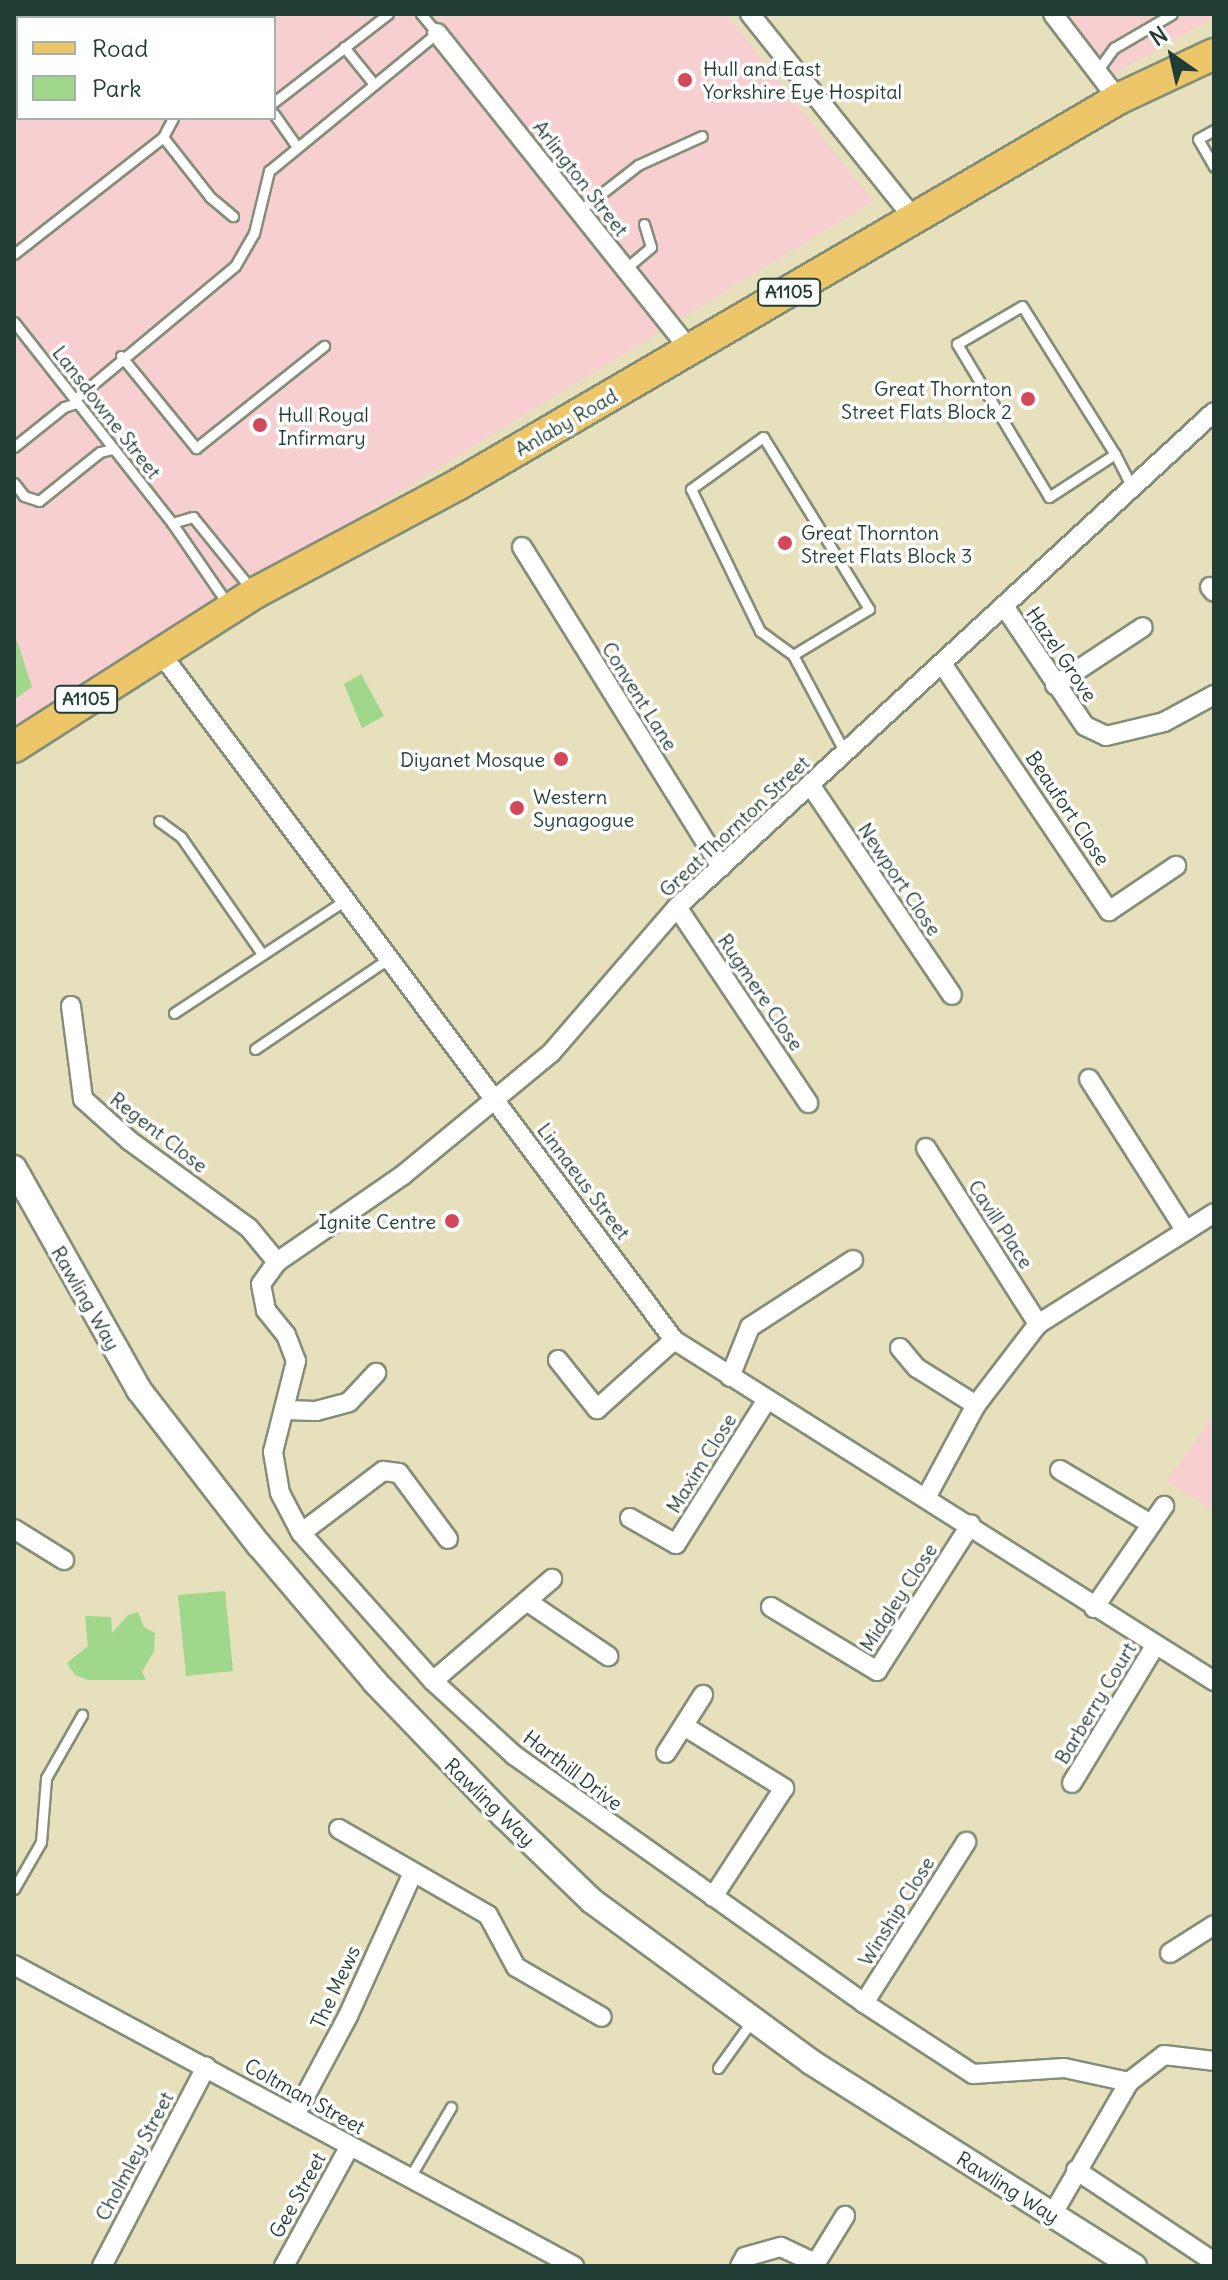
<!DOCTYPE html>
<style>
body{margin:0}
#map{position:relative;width:1228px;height:2280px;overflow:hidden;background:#e7e0bc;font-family:Delius,sans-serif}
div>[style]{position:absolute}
.built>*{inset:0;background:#f7cfd0}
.green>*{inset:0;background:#9fd88b}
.roads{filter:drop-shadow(2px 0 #838e78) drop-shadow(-2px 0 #838e78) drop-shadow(0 2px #838e78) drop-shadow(0 -2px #838e78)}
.service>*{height:9px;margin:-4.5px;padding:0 4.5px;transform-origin:4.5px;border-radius:4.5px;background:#fff}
.minor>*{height:18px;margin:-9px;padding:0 9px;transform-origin:9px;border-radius:9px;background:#fff}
.tertiary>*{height:24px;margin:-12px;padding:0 12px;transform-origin:12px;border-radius:12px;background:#fff}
.primary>*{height:30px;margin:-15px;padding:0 15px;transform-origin:15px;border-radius:15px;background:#ecc669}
.dots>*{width:22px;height:22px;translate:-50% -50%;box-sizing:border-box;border:4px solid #fff;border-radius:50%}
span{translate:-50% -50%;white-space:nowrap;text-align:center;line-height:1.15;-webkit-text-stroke:7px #fff;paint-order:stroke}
.shield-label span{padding:2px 6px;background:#fff;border:2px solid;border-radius:6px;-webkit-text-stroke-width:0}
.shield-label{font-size:18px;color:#1f3d34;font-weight:700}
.poi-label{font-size:20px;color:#1f3d34}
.left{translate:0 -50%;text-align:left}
.right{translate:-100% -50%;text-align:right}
.street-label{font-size:20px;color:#1f3d34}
.frame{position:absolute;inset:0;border:16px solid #1f3d34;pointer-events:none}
.legend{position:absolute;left:16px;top:16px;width:260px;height:104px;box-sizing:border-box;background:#fff;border:2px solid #a5b1ae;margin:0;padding:10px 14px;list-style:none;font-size:24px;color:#1f3d34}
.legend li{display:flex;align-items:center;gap:16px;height:40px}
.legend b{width:40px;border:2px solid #a5b1ae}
.north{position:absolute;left:1132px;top:16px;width:80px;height:80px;-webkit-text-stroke:6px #fff;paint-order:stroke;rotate:326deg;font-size:22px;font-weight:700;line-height:32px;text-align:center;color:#1f3d34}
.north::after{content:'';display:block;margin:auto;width:28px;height:36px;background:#1f3d34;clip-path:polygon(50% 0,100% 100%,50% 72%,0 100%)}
</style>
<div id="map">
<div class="built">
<i style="clip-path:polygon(evenodd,14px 14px,726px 14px,873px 201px,14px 728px,14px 14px,18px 18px,274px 18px,274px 118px,18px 118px,18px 18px)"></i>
<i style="clip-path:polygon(1064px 14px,1214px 14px,1214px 17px,1109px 77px)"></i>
<i style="clip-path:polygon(1214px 1415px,1214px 1511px,1167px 1481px)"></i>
</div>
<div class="green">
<i style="clip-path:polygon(17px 641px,32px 687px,14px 700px,14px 643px)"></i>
<i style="clip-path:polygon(361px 674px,384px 716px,362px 728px,344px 684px)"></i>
<i style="clip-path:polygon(225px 1591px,233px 1671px,186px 1676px,178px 1595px)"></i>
<i style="clip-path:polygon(138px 1612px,144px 1627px,155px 1633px,154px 1651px,142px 1672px,146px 1680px,88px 1680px,75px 1675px,67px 1663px,88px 1646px,85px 1616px,111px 1617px,112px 1633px,128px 1615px)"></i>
</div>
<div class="roads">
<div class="service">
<i style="left:217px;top:18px;width:4px;rotate:-76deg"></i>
<i style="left:344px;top:47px;width:48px;rotate:51deg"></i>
<i style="left:1097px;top:71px;width:29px;rotate:-54deg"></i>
<i style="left:1114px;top:48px;width:67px;rotate:-30.4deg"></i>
<i style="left:274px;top:102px;width:144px;rotate:-37.7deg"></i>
<i style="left:274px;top:114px;width:38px;rotate:55deg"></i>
<i style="left:1214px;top:130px;width:18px;rotate:151deg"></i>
<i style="left:1198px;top:139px;width:32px;rotate:60deg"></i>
<i style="left:163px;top:137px;width:76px;rotate:51.9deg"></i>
<i style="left:210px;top:197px;width:30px;rotate:40deg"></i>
<i style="left:579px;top:211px;width:75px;rotate:-37.9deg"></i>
<i style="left:638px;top:165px;width:70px;rotate:-24.4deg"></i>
<i style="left:14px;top:254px;width:189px;rotate:-38.1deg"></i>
<i style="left:163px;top:137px;width:21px;rotate:-62deg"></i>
<i style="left:625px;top:269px;width:34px;rotate:-40deg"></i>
<i style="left:651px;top:247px;width:24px;rotate:-107deg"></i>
<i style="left:14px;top:322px;width:256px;rotate:51.8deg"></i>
<i style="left:172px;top:523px;width:101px;rotate:55.5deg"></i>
<i style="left:121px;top:356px;width:119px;rotate:50.8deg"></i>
<i style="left:196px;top:448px;width:164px;rotate:-38.6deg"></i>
<i style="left:74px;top:400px;width:209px;rotate:-39.8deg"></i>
<i style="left:235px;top:266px;width:38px;rotate:-60deg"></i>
<i style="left:254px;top:233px;width:64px;rotate:-76.4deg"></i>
<i style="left:269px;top:171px;width:217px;rotate:-39.4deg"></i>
<i style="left:437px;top:33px;width:25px;rotate:-130deg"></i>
<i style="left:14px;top:447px;width:64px;rotate:-38.7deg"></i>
<i style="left:64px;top:407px;width:13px;rotate:-18deg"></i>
<i style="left:1115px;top:454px;width:79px;rotate:146.9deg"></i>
<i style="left:1049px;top:497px;width:179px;rotate:-121deg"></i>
<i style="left:957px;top:344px;width:75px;rotate:-30.3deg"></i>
<i style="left:1022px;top:306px;width:175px;rotate:57.9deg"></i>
<i style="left:1115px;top:454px;width:38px;rotate:63deg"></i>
<i style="left:14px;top:483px;width:16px;rotate:52deg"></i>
<i style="left:24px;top:496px;width:16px;rotate:18deg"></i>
<i style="left:39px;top:501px;width:78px;rotate:-38.8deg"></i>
<i style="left:100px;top:452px;width:12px;rotate:-14deg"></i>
<i style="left:172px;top:523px;width:22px;rotate:-16deg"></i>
<i style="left:193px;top:517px;width:95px;rotate:51deg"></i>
<i style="left:793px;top:655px;width:89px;rotate:-31.2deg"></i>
<i style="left:869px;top:609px;width:202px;rotate:-121.6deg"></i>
<i style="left:763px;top:437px;width:89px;rotate:144.2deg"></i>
<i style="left:691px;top:489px;width:158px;rotate:64.1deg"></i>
<i style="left:760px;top:631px;width:41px;rotate:36deg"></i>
<i style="left:793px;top:655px;width:111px;rotate:62deg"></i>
<i style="left:159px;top:821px;width:27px;rotate:36deg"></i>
<i style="left:181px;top:837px;width:142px;rotate:55.3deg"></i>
<i style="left:174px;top:1013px;width:204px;rotate:-33.4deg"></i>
<i style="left:255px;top:1049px;width:161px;rotate:-34.1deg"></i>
<i style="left:14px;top:1889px;width:54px;rotate:-60.1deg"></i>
<i style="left:41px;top:1842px;width:64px;rotate:-85.5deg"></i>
<i style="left:46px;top:1778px;width:73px;rotate:-60.3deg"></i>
<i style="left:718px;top:2068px;width:57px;rotate:-54.3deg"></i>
<i style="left:410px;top:2177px;width:81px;rotate:-59.6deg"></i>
</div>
<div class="minor">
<i style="left:750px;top:14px;width:263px;rotate:51.3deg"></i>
<i style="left:1053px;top:14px;width:107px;rotate:52.6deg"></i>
<i style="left:437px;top:33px;width:406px;rotate:51.4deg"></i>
<i style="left:522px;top:547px;width:377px;rotate:58.1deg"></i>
<i style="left:1210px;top:587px;width:6px;rotate:51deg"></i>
<i style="left:1006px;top:609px;width:141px;rotate:56deg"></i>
<i style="left:1085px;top:726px;width:23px;rotate:25deg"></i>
<i style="left:1106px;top:736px;width:60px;rotate:-13.6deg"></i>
<i style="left:1164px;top:722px;width:57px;rotate:-28.4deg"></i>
<i style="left:159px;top:651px;width:860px;rotate:53.22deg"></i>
<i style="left:674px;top:1340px;width:639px;rotate:32.27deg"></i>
<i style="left:943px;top:665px;width:297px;rotate:56deg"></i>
<i style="left:1109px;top:911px;width:81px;rotate:-33.9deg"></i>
<i style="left:1055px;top:685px;width:105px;rotate:-33.4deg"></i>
<i style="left:811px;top:786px;width:252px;rotate:56deg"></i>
<i style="left:677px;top:907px;width:236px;rotate:56.2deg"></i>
<i style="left:71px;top:1006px;width:94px;rotate:82.6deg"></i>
<i style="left:83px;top:1099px;width:63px;rotate:41.8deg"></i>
<i style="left:130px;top:1141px;width:147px;rotate:36.2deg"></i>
<i style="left:249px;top:1228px;width:44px;rotate:50.5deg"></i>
<i style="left:1089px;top:1079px;width:180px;rotate:57.5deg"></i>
<i style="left:926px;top:1148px;width:209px;rotate:57.5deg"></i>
<i style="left:900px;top:1348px;width:26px;rotate:50deg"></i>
<i style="left:917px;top:1368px;width:70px;rotate:32.1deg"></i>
<i style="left:558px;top:1360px;width:63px;rotate:51.5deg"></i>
<i style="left:597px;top:1409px;width:103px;rotate:-41.9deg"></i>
<i style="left:730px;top:1377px;width:54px;rotate:-68.2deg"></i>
<i style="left:750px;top:1327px;width:123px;rotate:-33deg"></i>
<i style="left:285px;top:1410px;width:31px;rotate:2deg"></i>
<i style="left:316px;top:1411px;width:34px;rotate:-15deg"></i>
<i style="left:349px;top:1402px;width:40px;rotate:-47deg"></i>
<i style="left:1060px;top:1470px;width:106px;rotate:30.7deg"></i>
<i style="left:927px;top:1496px;width:103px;rotate:-61.7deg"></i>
<i style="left:976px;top:1405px;width:102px;rotate:-52.6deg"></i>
<i style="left:1038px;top:1324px;width:208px;rotate:-32.2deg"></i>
<i style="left:630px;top:1518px;width:53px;rotate:29.5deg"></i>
<i style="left:676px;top:1544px;width:169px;rotate:-57.8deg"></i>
<i style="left:14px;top:1529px;width:59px;rotate:31.8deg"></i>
<i style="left:301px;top:1533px;width:103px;rotate:-37.1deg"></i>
<i style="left:383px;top:1471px;width:16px;rotate:7deg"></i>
<i style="left:399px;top:1473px;width:82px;rotate:53.4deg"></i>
<i style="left:528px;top:1602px;width:97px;rotate:34deg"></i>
<i style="left:771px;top:1607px;width:124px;rotate:31.1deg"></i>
<i style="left:877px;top:1671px;width:174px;rotate:-57.4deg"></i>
<i style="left:1094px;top:1608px;width:124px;rotate:-55.5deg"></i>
<i style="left:433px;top:1681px;width:157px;rotate:-40.6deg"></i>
<i style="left:684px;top:1726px;width:118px;rotate:31.8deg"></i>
<i style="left:784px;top:1788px;width:130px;rotate:123.1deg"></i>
<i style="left:666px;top:1753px;width:69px;rotate:-57.5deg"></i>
<i style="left:1072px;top:1783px;width:160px;rotate:-58.8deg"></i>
<i style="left:339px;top:1829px;width:172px;rotate:30deg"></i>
<i style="left:488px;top:1915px;width:59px;rotate:61.7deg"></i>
<i style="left:516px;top:1967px;width:99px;rotate:30.2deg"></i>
<i style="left:1170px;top:1953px;width:52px;rotate:-32.5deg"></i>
<i style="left:14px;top:1965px;width:636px;rotate:28.26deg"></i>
<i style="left:864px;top:2003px;width:191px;rotate:-57.6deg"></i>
<i style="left:1129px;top:2082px;width:66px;rotate:-167.8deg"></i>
<i style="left:1064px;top:2068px;width:91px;rotate:176.2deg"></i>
<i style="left:973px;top:2074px;width:130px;rotate:-146.9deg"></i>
<i style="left:864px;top:2003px;width:429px;rotate:-144.7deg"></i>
<i style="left:514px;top:1755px;width:110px;rotate:-137.6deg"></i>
<i style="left:433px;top:1681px;width:198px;rotate:-131.7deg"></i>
<i style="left:301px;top:1533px;width:45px;rotate:-117.7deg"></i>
<i style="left:280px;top:1493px;width:42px;rotate:-99.7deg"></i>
<i style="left:273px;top:1452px;width:94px;rotate:-75.8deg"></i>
<i style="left:296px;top:1361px;width:28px;rotate:-111deg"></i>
<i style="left:286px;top:1335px;width:32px;rotate:-129deg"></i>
<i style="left:266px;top:1310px;width:26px;rotate:-101deg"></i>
<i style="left:261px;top:1284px;width:27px;rotate:-54deg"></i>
<i style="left:277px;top:1262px;width:153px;rotate:-34.6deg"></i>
<i style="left:403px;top:1175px;width:192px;rotate:-39.5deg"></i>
<i style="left:551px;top:1053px;width:193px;rotate:-49.2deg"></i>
<i style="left:677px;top:907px;width:730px;rotate:-42.67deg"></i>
<i style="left:295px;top:2115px;width:112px;rotate:-61.8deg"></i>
<i style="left:348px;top:2016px;width:155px;rotate:-65.6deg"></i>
<i style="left:1076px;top:2170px;width:166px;rotate:33.7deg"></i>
<i style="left:1052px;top:2215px;width:154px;rotate:-59.9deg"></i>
<i style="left:1129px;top:2082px;width:44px;rotate:-37.6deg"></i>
<i style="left:1164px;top:2055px;width:50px;rotate:6.8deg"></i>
<i style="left:102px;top:2266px;width:225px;rotate:-62.4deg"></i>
<i style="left:284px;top:2266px;width:137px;rotate:-61.2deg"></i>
<i style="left:740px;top:2266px;width:10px;rotate:-61deg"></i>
<i style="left:745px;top:2257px;width:37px;rotate:-16deg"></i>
<i style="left:781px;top:2247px;width:38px;rotate:25deg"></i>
<i style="left:814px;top:2266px;width:59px;rotate:-58.2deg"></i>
</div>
<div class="tertiary">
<i style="left:14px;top:1168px;width:255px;rotate:60.6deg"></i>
<i style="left:139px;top:1390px;width:196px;rotate:52.3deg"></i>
<i style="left:259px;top:1545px;width:180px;rotate:49.7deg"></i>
<i style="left:375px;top:1682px;width:186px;rotate:46.1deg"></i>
<i style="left:504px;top:1816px;width:122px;rotate:44deg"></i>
<i style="left:592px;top:1901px;width:272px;rotate:36.3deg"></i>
<i style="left:811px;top:2062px;width:382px;rotate:32.3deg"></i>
</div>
<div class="primary">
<i style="left:14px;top:747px;width:286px;rotate:-32.6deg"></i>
<i style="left:255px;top:593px;width:231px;rotate:-28.1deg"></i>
<i style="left:459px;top:484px;width:763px;rotate:-30.29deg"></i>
<i style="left:1118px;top:99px;width:106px;rotate:-25.1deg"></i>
</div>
</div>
<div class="dots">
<i style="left:685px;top:80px;background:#d1495b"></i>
<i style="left:1028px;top:399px;background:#d1495b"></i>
<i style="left:260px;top:425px;background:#d1495b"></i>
<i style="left:785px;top:543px;background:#d1495b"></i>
<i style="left:561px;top:759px;background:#d1495b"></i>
<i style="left:517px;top:808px;background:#d1495b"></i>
<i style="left:452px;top:1221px;background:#d1495b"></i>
</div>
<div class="shield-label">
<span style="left:789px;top:292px">A1105</span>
<span style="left:86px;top:699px">A1105</span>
</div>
<div class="poi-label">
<span class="left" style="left:703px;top:80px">Hull and East<br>Yorkshire Eye Hospital</span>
<span class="right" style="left:1012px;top:400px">Great Thornton<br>Street Flats Block 2</span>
<span class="left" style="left:278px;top:426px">Hull Royal<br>Infirmary</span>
<span class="left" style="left:801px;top:544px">Great Thornton<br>Street Flats Block 3</span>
<span class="right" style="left:545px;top:759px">Diyanet Mosque</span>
<span class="left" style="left:533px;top:808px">Western<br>Synagogue</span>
<span class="right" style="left:436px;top:1221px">Ignite Centre</span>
</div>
<div class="street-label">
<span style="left:581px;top:178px;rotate:52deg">Arlington Street</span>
<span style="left:107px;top:412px;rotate:52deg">Lansdowne Street</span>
<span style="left:566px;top:422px;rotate:-30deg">Anlaby Road</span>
<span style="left:1062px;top:654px;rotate:56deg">Hazel Grove</span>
<span style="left:640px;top:696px;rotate:58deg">Convent Lane</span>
<span style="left:1068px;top:808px;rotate:56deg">Beaufort Close</span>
<span style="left:734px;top:826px;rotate:-43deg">Great Thornton Street</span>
<span style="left:900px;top:879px;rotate:56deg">Newport Close</span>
<span style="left:761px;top:992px;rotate:56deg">Rugmere Close</span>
<span style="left:159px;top:1132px;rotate:38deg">Regent Close</span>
<span style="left:584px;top:1181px;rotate:53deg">Linnaeus Street</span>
<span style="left:1001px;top:1224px;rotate:57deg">Cavill Place</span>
<span style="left:86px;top:1298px;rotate:60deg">Rawling Way</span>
<span style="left:701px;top:1463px;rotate:-58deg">Maxim Close</span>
<span style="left:898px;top:1597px;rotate:-57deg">Midgley Close</span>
<span style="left:1095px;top:1703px;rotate:-59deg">Barberry Court</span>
<span style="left:573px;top:1770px;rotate:37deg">Harthill Drive</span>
<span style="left:490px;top:1802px;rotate:44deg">Rawling Way</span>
<span style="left:896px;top:1911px;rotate:-58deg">Winship Close</span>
<span style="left:335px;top:1987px;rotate:-65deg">The Mews</span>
<span style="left:305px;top:2096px;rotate:29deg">Coltman Street</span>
<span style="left:134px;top:2156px;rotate:-62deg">Cholmley Street</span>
<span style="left:1008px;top:2187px;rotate:32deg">Rawling Way</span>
<span style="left:297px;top:2195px;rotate:-61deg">Gee Street</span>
</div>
<div class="frame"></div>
<ul class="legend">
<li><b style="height:10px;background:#ecc669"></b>Road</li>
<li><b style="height:22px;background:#9fd88b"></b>Park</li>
</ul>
<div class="north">N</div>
</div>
